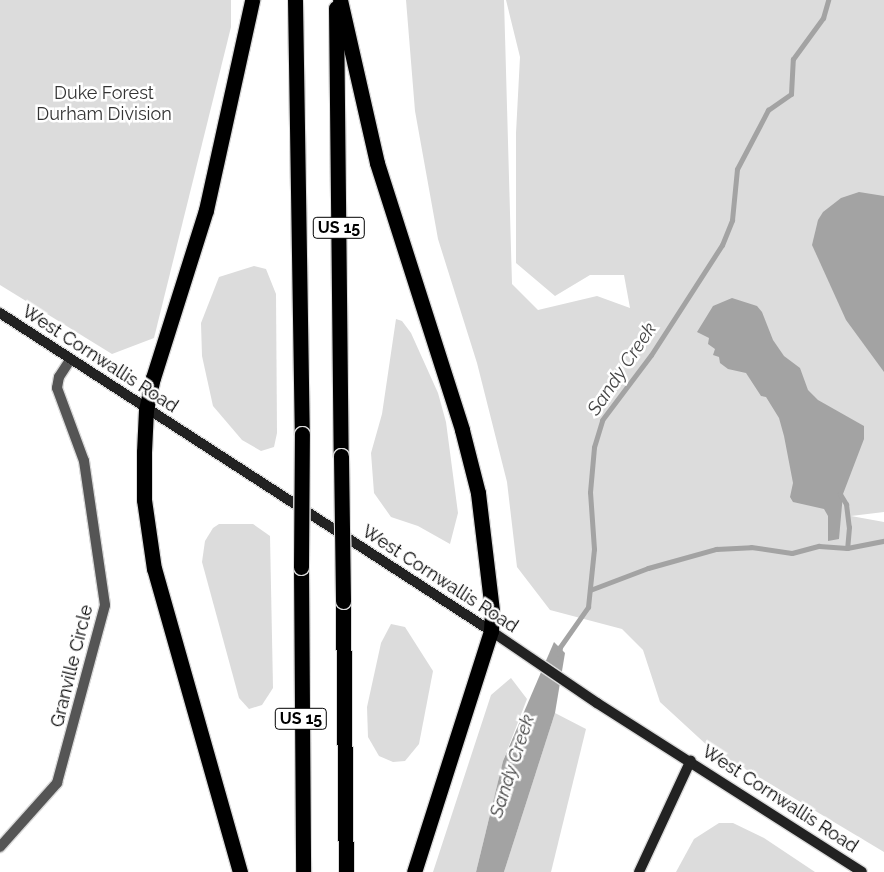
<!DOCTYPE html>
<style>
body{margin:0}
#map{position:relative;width:884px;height:872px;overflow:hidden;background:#fff;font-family:Raleway,sans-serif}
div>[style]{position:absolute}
.green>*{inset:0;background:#dcdcdc}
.water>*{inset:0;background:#a3a3a3}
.stream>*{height:5px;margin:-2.5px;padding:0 2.5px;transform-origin:2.5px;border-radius:2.5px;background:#a3a3a3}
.roads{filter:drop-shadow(1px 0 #dbdbdb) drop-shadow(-1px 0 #dbdbdb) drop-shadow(0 1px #dbdbdb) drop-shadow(0 -1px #dbdbdb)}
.street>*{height:10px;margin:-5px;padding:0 5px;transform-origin:5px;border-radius:5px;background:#555}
.secondary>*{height:10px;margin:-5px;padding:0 5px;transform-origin:5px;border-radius:5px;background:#222}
.highway>*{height:15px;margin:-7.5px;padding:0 7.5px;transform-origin:7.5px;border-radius:7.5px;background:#000}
.bridges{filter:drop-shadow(1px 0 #dbdbdb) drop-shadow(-1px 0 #dbdbdb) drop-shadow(0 1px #dbdbdb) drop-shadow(0 -1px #dbdbdb)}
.highway-bridge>*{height:15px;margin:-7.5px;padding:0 7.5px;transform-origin:7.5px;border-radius:7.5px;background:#000}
span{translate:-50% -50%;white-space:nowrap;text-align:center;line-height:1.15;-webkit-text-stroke:5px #fff;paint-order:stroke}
.shield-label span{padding:1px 4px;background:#fff;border:1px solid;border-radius:4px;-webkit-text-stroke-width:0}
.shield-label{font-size:16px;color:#000;font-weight:700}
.park-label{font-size:18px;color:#333}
.street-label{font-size:18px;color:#000}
.water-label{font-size:19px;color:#444;font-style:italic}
</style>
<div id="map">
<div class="green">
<i style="clip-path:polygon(0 0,231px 0,231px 27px,154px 338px,112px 354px,0 285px)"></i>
<i style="clip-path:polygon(406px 0,504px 0,512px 284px,538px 310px,597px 296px,630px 308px,624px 275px,590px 275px,555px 296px,516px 263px,516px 133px,520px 57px,506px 0,884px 0,884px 512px,851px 516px,884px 522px,884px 852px,710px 748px,660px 702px,643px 650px,622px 629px,550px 610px,517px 567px,507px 482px,477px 363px,438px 239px,415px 111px)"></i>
<i style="clip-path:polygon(254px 266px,266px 269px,276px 294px,277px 433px,274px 447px,261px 451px,242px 440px,213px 406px,202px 356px,201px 323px,219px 277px)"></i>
<i style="clip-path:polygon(396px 319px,402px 321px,411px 333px,438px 393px,446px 422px,458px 513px,450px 544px,418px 526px,391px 517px,374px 493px,371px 453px,382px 414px)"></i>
<i style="clip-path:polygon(219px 524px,253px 524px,270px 536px,273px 688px,262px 705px,249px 709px,239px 698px,202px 562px,205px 541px,213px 528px)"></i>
<i style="clip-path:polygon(391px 624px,405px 627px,433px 671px,419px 744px,405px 761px,393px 762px,379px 756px,368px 737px,367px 707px,381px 643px)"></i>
<i style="clip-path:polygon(511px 678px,527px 699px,503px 761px,476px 872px,433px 872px,491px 695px)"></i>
<i style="clip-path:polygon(555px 713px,586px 729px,551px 872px,504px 872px)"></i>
<i style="clip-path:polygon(719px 823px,733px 823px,764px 838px,815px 872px,676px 872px,694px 839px)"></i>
</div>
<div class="water">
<i style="clip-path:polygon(859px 192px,884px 196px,884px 372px,846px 320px,812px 245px,818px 220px,823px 212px,841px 198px)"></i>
<i style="clip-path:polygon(732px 298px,757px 306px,762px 312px,773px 340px,784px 356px,800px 368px,808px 390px,818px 400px,864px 426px,864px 439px,843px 494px,839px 539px,828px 541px,828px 516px,824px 509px,793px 502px,790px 497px,793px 483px,784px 436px,779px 418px,766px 397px,761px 396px,746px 373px,728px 369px,720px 363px,719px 357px,713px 355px,715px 349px,708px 344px,709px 338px,697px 332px,713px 306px)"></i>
<i style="clip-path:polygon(554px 642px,565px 653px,555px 713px,504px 872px,476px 872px,503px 761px)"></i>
</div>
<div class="stream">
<i style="left:840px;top:494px;width:12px;rotate:59deg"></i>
<i style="left:846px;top:504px;width:23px;rotate:83deg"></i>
<i style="left:849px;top:527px;width:21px;rotate:95deg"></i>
<i style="left:590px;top:590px;width:62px;rotate:-20.8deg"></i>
<i style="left:648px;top:568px;width:71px;rotate:-15.6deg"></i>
<i style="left:716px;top:549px;width:35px;rotate:-3deg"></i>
<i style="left:751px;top:547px;width:41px;rotate:8.3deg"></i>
<i style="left:792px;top:553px;width:28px;rotate:-15deg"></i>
<i style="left:819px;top:546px;width:28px;rotate:4deg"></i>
<i style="left:847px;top:548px;width:38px;rotate:-11deg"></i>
<i style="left:559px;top:654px;width:7px;rotate:-82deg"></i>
<i style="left:560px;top:647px;width:49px;rotate:-55deg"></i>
<i style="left:588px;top:607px;width:58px;rotate:-84.1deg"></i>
<i style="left:594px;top:549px;width:57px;rotate:-94deg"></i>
<i style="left:590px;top:492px;width:45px;rotate:-84.9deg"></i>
<i style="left:594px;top:447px;width:28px;rotate:-73deg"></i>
<i style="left:602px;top:420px;width:81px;rotate:-53deg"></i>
<i style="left:651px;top:355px;width:131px;rotate:-57.2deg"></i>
<i style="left:722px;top:245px;width:27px;rotate:-68deg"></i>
<i style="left:732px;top:220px;width:51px;rotate:-84.4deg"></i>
<i style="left:737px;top:169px;width:67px;rotate:-62.3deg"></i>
<i style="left:768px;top:110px;width:28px;rotate:-35deg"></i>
<i style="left:791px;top:94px;width:35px;rotate:-87deg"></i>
<i style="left:793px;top:59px;width:51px;rotate:-53.8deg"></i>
<i style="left:823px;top:18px;width:19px;rotate:-74deg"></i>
</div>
<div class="roads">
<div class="street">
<i style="left:0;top:847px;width:86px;rotate:-48.3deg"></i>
<i style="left:57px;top:783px;width:184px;rotate:-74.9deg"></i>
<i style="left:105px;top:605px;width:146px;rotate:-98.3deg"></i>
<i style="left:84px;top:461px;width:78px;rotate:-110.3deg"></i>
<i style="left:57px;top:388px;width:11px;rotate:-80deg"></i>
<i style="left:59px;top:377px;width:20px;rotate:-57deg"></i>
</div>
<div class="secondary">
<i style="left:0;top:313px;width:585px;rotate:32.93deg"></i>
<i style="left:491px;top:631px;width:128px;rotate:34.2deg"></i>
<i style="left:597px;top:703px;width:314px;rotate:32.5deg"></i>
<i style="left:639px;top:872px;width:123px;rotate:-65.1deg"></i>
</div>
<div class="highway">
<i style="left:295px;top:0;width:434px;rotate:89.1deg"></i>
<i style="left:340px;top:0;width:167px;rotate:77.2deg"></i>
<i style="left:377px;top:163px;width:280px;rotate:72.3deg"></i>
<i style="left:462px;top:430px;width:65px;rotate:75.7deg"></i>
<i style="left:478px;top:493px;width:119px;rotate:83.2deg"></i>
<i style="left:492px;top:611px;width:20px;rotate:93deg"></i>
<i style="left:491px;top:631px;width:253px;rotate:107.7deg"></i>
<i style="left:336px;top:8px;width:448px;rotate:89.4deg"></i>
<i style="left:301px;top:567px;width:305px;rotate:89.6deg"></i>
<i style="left:343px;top:601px;width:271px;rotate:89.4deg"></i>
<i style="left:240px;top:872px;width:315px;rotate:-105.8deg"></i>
<i style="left:154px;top:569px;width:70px;rotate:-98.2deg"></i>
<i style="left:144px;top:500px;width:48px;rotate:-90deg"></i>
<i style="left:144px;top:452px;width:42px;rotate:-87.3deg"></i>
<i style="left:146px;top:410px;width:33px;rotate:-78deg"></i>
<i style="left:153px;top:378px;width:176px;rotate:-72.5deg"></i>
<i style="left:206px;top:210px;width:215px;rotate:-77.6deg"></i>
</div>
</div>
<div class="bridges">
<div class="highway-bridge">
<i style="left:341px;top:456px;width:145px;rotate:89.2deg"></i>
<i style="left:301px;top:567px;width:133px;rotate:-89.6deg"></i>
</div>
</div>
<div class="shield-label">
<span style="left:339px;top:228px">US 15</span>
<span style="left:301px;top:719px">US 15</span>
</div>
<div class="park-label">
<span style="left:104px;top:104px">Duke Forest<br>Durham Division</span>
</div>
<div class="street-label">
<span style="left:100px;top:359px;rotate:33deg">West Cornwallis Road</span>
<span style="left:440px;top:579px;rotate:33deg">West Cornwallis Road</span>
<span style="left:72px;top:666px;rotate:-76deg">Granville Circle</span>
<span style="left:780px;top:799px;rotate:33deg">West Cornwallis Road</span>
</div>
<div class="water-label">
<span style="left:622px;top:369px;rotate:-56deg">Sandy Creek</span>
<span style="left:512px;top:766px;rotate:-72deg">Sandy Creek</span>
</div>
</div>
